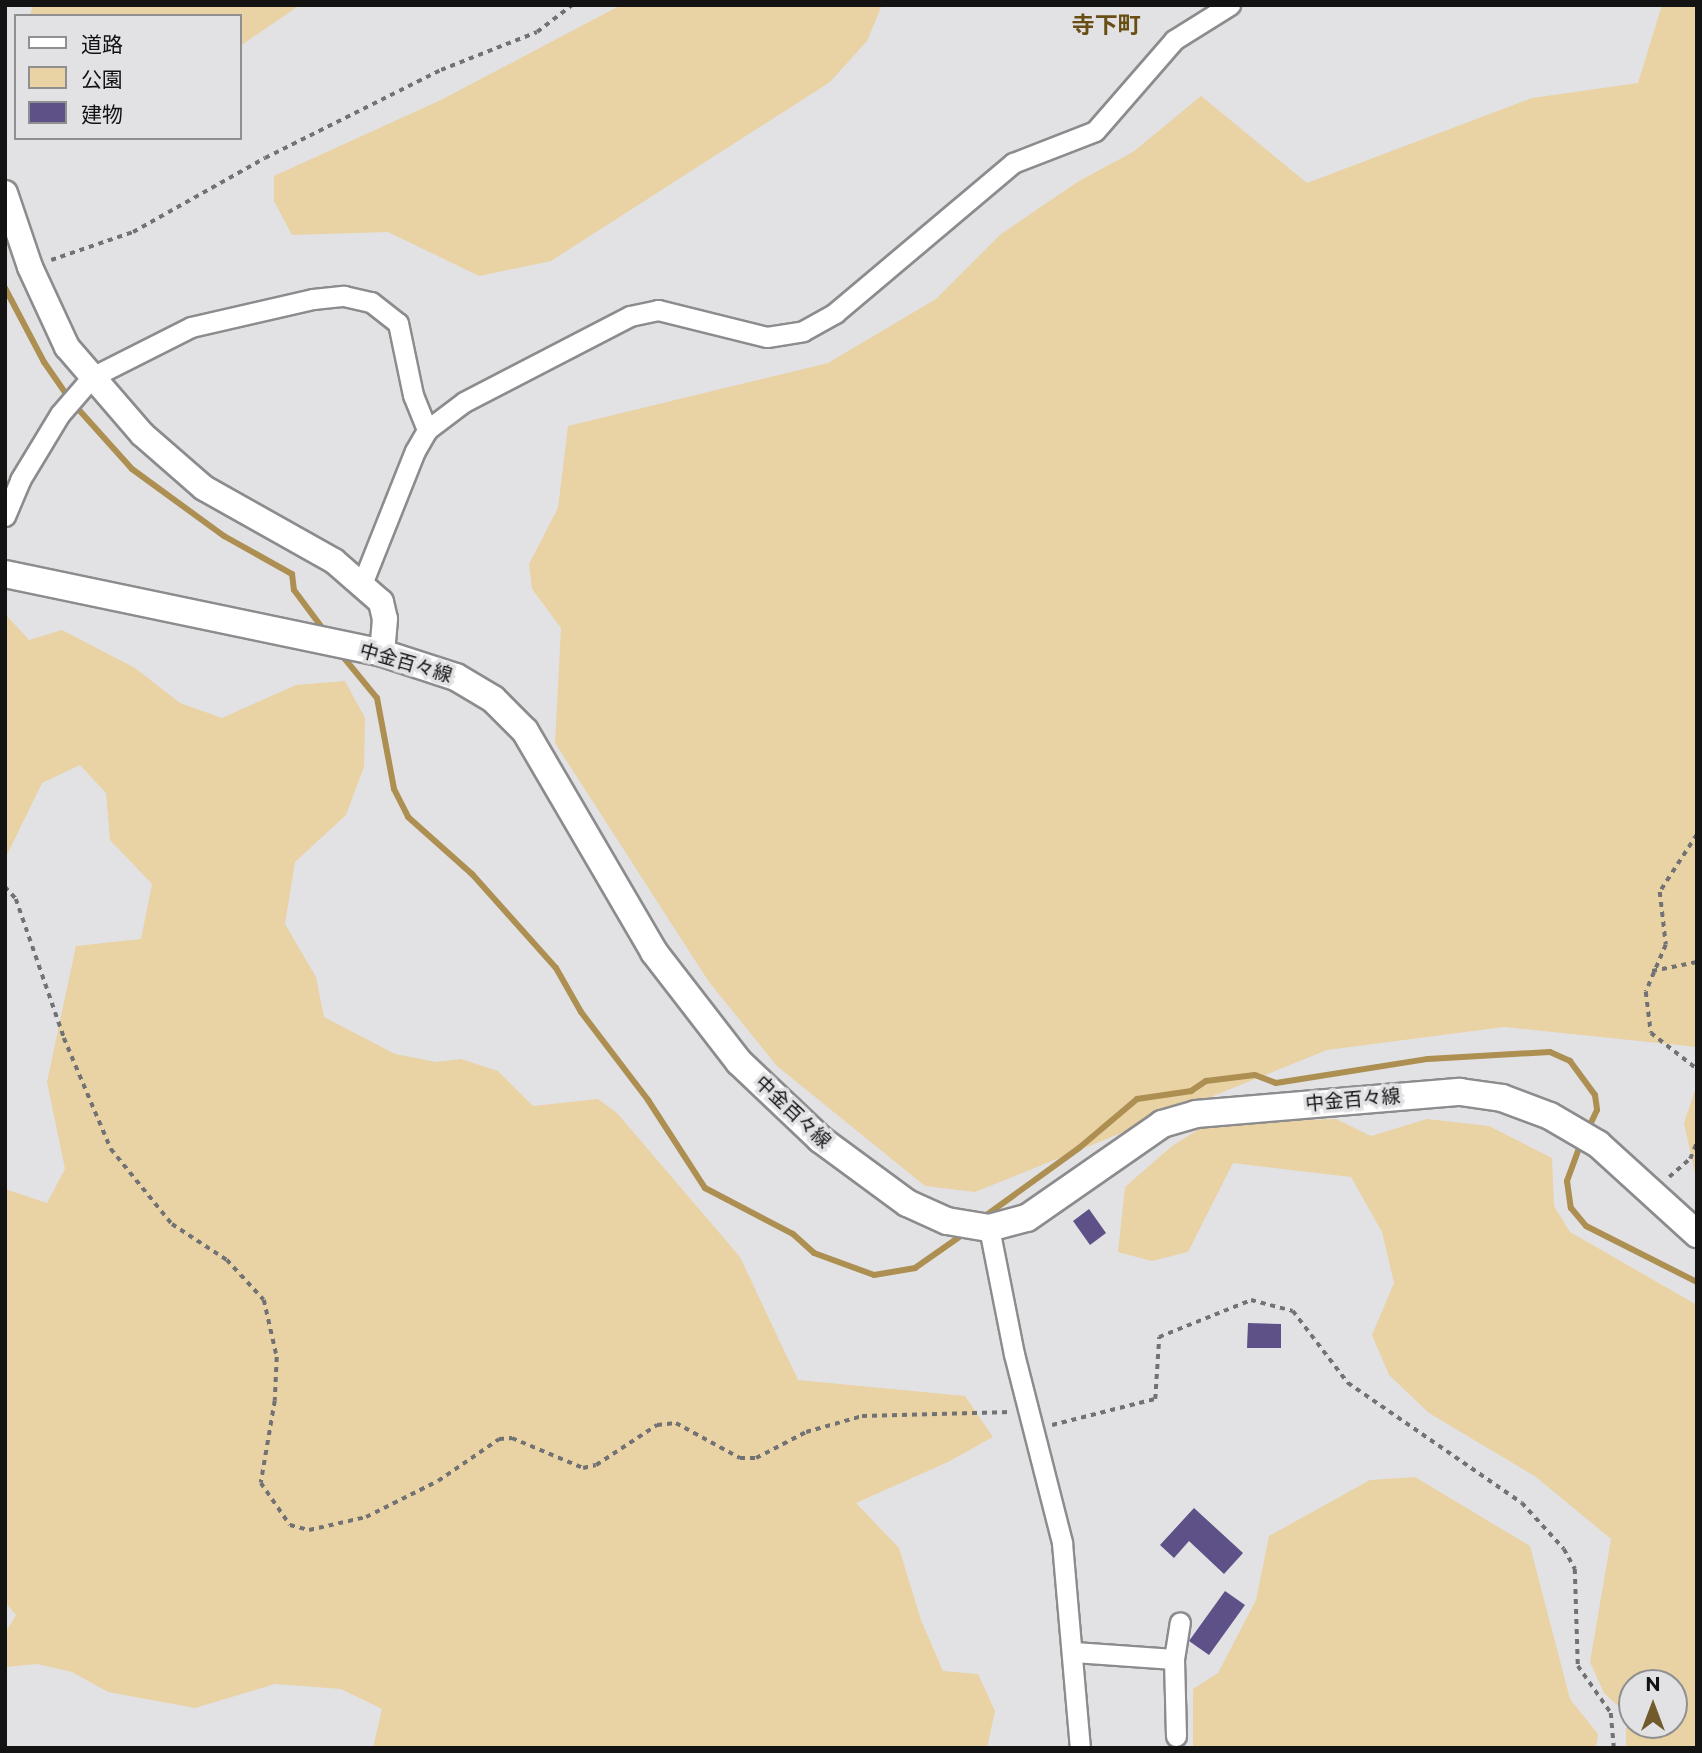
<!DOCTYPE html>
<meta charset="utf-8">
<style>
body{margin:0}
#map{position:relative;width:1702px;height:1753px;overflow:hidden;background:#e2e2e5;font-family:Montserrat,"Noto Sans JP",sans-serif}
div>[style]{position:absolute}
.green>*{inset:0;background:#e9d2a4}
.stream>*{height:6px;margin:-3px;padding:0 3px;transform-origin:3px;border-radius:3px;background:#ad8f52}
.building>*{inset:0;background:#5d5187}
.path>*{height:3.5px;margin-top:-1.75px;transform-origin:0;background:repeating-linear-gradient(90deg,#727274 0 5px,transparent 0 10px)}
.roads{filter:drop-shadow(2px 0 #8c8c8f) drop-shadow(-2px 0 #8c8c8f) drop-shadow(0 2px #8c8c8f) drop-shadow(0 -2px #8c8c8f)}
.minor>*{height:19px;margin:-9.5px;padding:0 9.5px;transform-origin:9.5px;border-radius:9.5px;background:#fff}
.tertiary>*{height:24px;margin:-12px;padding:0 12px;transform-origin:12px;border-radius:12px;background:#fff}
.secondary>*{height:26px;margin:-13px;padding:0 13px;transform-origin:13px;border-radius:13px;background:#fff}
span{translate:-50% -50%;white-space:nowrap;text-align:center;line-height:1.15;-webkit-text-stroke:7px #e2e2e5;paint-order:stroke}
.street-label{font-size:19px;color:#131314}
.quarter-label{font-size:23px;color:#684e15;font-weight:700}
.frame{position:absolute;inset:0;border:7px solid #131314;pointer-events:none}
.legend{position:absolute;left:14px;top:14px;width:228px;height:126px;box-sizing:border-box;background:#e2e2e5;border:2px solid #8f8f91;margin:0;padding:9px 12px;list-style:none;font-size:21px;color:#131314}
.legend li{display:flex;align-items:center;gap:14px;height:35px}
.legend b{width:35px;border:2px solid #8f8f91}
.north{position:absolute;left:1618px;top:1669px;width:70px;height:70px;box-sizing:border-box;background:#e2e2e5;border:2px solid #8f8f91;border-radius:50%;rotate:0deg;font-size:19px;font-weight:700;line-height:28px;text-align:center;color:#131314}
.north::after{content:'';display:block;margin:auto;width:24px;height:32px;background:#725b2b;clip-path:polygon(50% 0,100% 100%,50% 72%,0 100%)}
</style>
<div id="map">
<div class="green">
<i style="clip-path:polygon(33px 5px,300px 5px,240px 46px,240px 16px,30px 16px)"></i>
<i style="clip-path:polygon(621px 5px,882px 5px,867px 41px,830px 82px,551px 261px,479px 276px,388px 232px,292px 235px,274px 201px,274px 176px,443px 99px)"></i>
<i style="clip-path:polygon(1662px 5px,1697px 5px,1697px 1047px,1504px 1027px,1327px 1050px,975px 1192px,925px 1186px,777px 1066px,709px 982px,555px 743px,561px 628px,532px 589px,529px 564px,558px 508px,568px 426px,828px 363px,936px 299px,1001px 234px,1079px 181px,1133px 152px,1201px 96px,1307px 183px,1532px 98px,1638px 83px)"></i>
<i style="clip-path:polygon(5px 614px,29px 640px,62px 630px,135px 668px,180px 703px,222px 718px,296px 685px,345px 681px,365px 718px,364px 767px,346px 815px,295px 862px,285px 924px,316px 977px,324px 1017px,395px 1054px,436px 1062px,461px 1059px,498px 1071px,533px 1106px,598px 1099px,617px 1113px,740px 1257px,798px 1380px,965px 1396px,993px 1437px,948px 1462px,856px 1503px,899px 1548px,921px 1620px,943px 1671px,978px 1674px,995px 1711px,987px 1748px,373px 1748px,382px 1709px,341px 1689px,275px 1684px,195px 1708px,108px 1692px,72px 1672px,37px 1664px,5px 1667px,5px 1633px,16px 1615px,5px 1602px,5px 1189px,47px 1203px,65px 1169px,47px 1082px,76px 946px,141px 939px,152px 884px,110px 840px,106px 793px,80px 765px,42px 783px,5px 859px)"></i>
<i style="clip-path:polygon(1697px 1084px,1697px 1183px,1684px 1123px)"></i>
<i style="clip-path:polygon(evenodd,1336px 1119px,1371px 1136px,1427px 1119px,1489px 1126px,1552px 1158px,1554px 1206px,1570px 1232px,1697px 1305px,1697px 1748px,1626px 1748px,1626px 1713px,1604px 1693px,1590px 1662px,1611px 1539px,1536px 1477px,1429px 1413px,1389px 1375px,1372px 1335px,1394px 1283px,1382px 1232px,1351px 1177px,1233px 1163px,1188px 1252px,1152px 1261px,1118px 1252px,1125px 1187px,1172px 1146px,1209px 1123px,1336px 1119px,1632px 1683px,1674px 1683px,1674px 1725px,1632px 1725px,1632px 1683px)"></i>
<i style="clip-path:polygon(1415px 1477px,1530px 1546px,1570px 1699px,1598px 1734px,1596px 1748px,1193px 1748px,1193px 1689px,1218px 1673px,1256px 1600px,1269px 1536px,1370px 1480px)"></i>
</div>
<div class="stream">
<i style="left:5px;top:288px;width:84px;rotate:62.2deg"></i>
<i style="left:44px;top:362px;width:47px;rotate:55.3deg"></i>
<i style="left:71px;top:401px;width:91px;rotate:48.1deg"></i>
<i style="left:132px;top:469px;width:114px;rotate:36.1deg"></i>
<i style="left:224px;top:536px;width:78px;rotate:29.2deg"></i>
<i style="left:292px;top:574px;width:16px;rotate:83deg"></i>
<i style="left:294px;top:590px;width:54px;rotate:53.3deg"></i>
<i style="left:340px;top:653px;width:58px;rotate:50.6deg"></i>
<i style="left:377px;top:698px;width:93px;rotate:79.4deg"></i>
<i style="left:394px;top:789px;width:31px;rotate:63deg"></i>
<i style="left:408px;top:817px;width:86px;rotate:41.7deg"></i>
<i style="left:472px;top:874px;width:126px;rotate:48.2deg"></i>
<i style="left:556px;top:968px;width:51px;rotate:60.4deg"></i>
<i style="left:581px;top:1012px;width:111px;rotate:52.7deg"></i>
<i style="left:648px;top:1100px;width:105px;rotate:57.1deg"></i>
<i style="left:705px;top:1188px;width:99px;rotate:27.6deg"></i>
<i style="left:793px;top:1234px;width:28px;rotate:42deg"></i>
<i style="left:814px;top:1253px;width:64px;rotate:20.1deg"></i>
<i style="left:874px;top:1275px;width:42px;rotate:-9.7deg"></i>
<i style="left:915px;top:1268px;width:61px;rotate:-35deg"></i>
<i style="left:1582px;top:1140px;width:44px;rotate:110.1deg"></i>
<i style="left:1567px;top:1181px;width:27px;rotate:82deg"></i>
<i style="left:1571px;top:1208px;width:23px;rotate:50deg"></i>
<i style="left:1586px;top:1226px;width:124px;rotate:26.8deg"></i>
<i style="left:981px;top:1219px;width:121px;rotate:-35.9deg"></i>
<i style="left:1079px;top:1148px;width:76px;rotate:-40.2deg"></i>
<i style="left:1137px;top:1099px;width:55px;rotate:-8.4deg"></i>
<i style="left:1191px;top:1091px;width:18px;rotate:-34deg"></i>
<i style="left:1206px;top:1081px;width:49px;rotate:-7deg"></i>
<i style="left:1255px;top:1075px;width:22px;rotate:21deg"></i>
<i style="left:1276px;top:1083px;width:154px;rotate:-9deg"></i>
<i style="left:1428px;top:1059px;width:122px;rotate:-3.3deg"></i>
<i style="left:1550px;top:1052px;width:22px;rotate:24deg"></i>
<i style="left:1570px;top:1061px;width:42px;rotate:53.7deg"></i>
<i style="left:1595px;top:1095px;width:15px;rotate:82deg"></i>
<i style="left:1597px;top:1110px;width:23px;rotate:115deg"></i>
</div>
<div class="building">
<i style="clip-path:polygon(1089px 1209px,1106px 1233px,1090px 1245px,1073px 1221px)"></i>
<i style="clip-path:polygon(1248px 1323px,1281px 1324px,1281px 1348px,1247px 1348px)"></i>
<i style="clip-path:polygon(1194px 1508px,1243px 1553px,1224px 1574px,1189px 1541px,1174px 1558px,1160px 1545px)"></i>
<i style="clip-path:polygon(1225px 1591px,1245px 1605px,1209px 1655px,1189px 1641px)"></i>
</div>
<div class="path">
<i style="left:51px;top:260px;width:87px;rotate:-18.9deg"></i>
<i style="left:133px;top:232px;width:151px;rotate:-29.3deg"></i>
<i style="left:265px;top:158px;width:197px;rotate:-26.6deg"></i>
<i style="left:441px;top:70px;width:103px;rotate:-21.6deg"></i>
<i style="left:537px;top:32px;width:44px;rotate:-37.6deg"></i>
<i style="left:1697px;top:835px;width:68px;rotate:123deg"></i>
<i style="left:1660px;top:892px;width:53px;rotate:83.5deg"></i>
<i style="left:1666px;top:945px;width:51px;rotate:113.1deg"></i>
<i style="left:1646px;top:992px;width:41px;rotate:83deg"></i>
<i style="left:1651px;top:1033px;width:58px;rotate:38deg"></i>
<i style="left:5px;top:887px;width:16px;rotate:47deg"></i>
<i style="left:16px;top:899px;width:147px;rotate:70.9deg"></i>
<i style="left:64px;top:1038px;width:121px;rotate:67.1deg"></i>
<i style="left:111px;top:1149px;width:97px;rotate:50.9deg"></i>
<i style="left:172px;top:1224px;width:66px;rotate:33.2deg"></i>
<i style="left:227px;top:1260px;width:54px;rotate:47.2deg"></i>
<i style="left:264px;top:1300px;width:58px;rotate:77.2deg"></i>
<i style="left:277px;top:1357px;width:44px;rotate:92.6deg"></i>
<i style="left:275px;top:1401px;width:83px;rotate:99.7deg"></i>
<i style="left:261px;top:1483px;width:51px;rotate:55.4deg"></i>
<i style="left:290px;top:1525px;width:20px;rotate:15deg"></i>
<i style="left:309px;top:1530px;width:58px;rotate:-12.8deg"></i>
<i style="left:366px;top:1517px;width:80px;rotate:-26.6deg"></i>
<i style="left:438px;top:1481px;width:74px;rotate:-34.5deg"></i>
<i style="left:499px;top:1439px;width:13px;rotate:-4deg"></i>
<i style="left:512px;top:1438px;width:77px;rotate:22.9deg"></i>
<i style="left:583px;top:1468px;width:13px;rotate:-13deg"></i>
<i style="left:596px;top:1465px;width:73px;rotate:-33.3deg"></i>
<i style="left:657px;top:1425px;width:19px;rotate:-6deg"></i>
<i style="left:676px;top:1423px;width:73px;rotate:28.7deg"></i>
<i style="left:740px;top:1458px;width:16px"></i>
<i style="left:756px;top:1458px;width:56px;rotate:-27.5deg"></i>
<i style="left:806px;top:1432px;width:58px;rotate:-15.9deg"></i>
<i style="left:862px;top:1416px;width:150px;rotate:-1.5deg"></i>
<i style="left:1652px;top:971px;width:46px;rotate:-11.3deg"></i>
<i style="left:1669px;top:1177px;width:28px;rotate:-41deg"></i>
<i style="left:1690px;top:1159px;width:18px;rotate:-68deg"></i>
<i style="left:1052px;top:1425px;width:106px;rotate:-14.2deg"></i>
<i style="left:1155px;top:1399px;width:62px;rotate:-86.3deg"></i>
<i style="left:1159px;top:1337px;width:99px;rotate:-21.9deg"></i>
<i style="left:1251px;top:1300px;width:43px;rotate:14.7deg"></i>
<i style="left:1293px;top:1311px;width:91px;rotate:52.6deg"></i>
<i style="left:1348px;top:1383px;width:211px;rotate:34.6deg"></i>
<i style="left:1522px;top:1503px;width:62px;rotate:47.6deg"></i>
<i style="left:1564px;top:1549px;width:23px;rotate:61deg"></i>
<i style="left:1575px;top:1569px;width:97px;rotate:88.2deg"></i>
<i style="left:1578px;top:1666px;width:57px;rotate:54.9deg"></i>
<i style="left:1611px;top:1713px;width:35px;rotate:85deg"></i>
</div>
<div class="roads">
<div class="minor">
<i style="left:5px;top:516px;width:39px;rotate:-67deg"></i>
<i style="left:20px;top:480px;width:77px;rotate:-58.8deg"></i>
<i style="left:60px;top:414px;width:49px;rotate:-49.1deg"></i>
<i style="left:92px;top:377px;width:111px;rotate:-26.8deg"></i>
<i style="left:191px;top:327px;width:125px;rotate:-12.9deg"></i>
<i style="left:313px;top:299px;width:31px;rotate:-6deg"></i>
<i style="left:344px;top:296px;width:28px;rotate:13deg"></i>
<i style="left:371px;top:302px;width:34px;rotate:38deg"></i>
<i style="left:398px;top:323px;width:74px;rotate:78.2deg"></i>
<i style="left:413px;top:395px;width:38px;rotate:68deg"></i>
<i style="left:362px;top:584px;width:143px;rotate:-68.3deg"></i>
<i style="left:415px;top:451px;width:24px;rotate:-60deg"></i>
<i style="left:427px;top:430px;width:46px;rotate:-37.1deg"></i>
<i style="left:464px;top:402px;width:187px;rotate:-27.4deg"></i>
<i style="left:630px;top:316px;width:29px;rotate:-12deg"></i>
<i style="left:658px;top:310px;width:112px;rotate:13.9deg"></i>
<i style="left:767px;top:337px;width:36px;rotate:-9deg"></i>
<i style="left:803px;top:331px;width:37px;rotate:-29deg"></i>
<i style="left:835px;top:313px;width:233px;rotate:-40.1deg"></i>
<i style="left:1013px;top:163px;width:88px;rotate:-21.3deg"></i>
<i style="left:1095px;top:131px;width:121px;rotate:-49deg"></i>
<i style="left:1174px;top:40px;width:66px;rotate:-32deg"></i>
<i style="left:989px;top:1228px;width:128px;rotate:78.8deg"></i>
<i style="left:1014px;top:1354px;width:195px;rotate:75.7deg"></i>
<i style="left:1062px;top:1543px;width:206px;rotate:85deg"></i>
<i style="left:1074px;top:1652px;width:100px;rotate:4deg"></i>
<i style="left:1176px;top:1736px;width:77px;rotate:-91.5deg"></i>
<i style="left:1174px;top:1659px;width:37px;rotate:-81deg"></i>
</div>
<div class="tertiary">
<i style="left:5px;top:193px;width:78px;rotate:71.3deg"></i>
<i style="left:30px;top:267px;width:88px;rotate:65.2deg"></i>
<i style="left:67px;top:347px;width:115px;rotate:49.2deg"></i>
<i style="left:142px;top:434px;width:82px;rotate:41.1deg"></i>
<i style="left:204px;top:488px;width:149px;rotate:29.3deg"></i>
<i style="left:334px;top:561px;width:62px;rotate:41.1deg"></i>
<i style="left:381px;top:602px;width:17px;rotate:77deg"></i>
<i style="left:385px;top:619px;width:34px;rotate:95deg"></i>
</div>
<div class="secondary">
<i style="left:5px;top:574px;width:385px;rotate:11.8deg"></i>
<i style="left:382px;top:653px;width:78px;rotate:18deg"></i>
<i style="left:456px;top:677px;width:43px;rotate:30.7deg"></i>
<i style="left:493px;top:699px;width:45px;rotate:45deg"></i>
<i style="left:525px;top:731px;width:256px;rotate:59.7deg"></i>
<i style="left:654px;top:952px;width:139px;rotate:52.3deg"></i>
<i style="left:739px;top:1062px;width:112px;rotate:43.5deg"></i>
<i style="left:820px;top:1139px;width:108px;rotate:36.3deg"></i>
<i style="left:907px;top:1203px;width:44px;rotate:24.2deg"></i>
<i style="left:947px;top:1221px;width:43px;rotate:9.5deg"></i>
<i style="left:989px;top:1228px;width:39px;rotate:-15deg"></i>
<i style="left:1027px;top:1218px;width:165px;rotate:-34.8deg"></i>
<i style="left:1162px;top:1124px;width:35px;rotate:-16deg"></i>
<i style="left:1196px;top:1114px;width:265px;rotate:-4.8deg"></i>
<i style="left:1460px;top:1092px;width:42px;rotate:8.1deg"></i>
<i style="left:1502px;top:1098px;width:51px;rotate:20.6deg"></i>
<i style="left:1550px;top:1116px;width:56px;rotate:30.3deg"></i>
<i style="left:1598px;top:1144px;width:134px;rotate:42.3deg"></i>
</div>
</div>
<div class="street-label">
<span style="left:406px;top:663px;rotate:16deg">中金百々線</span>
<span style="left:1353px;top:1100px;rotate:-5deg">中金百々線</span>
<span style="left:793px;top:1112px;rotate:43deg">中金百々線</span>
</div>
<div class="quarter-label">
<span style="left:1106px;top:25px">寺下町</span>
</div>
<div class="frame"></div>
<ul class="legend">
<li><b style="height:9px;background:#fff"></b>道路</li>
<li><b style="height:19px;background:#e9d2a4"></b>公園</li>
<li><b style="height:19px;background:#5d5187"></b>建物</li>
</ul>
<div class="north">N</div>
</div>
